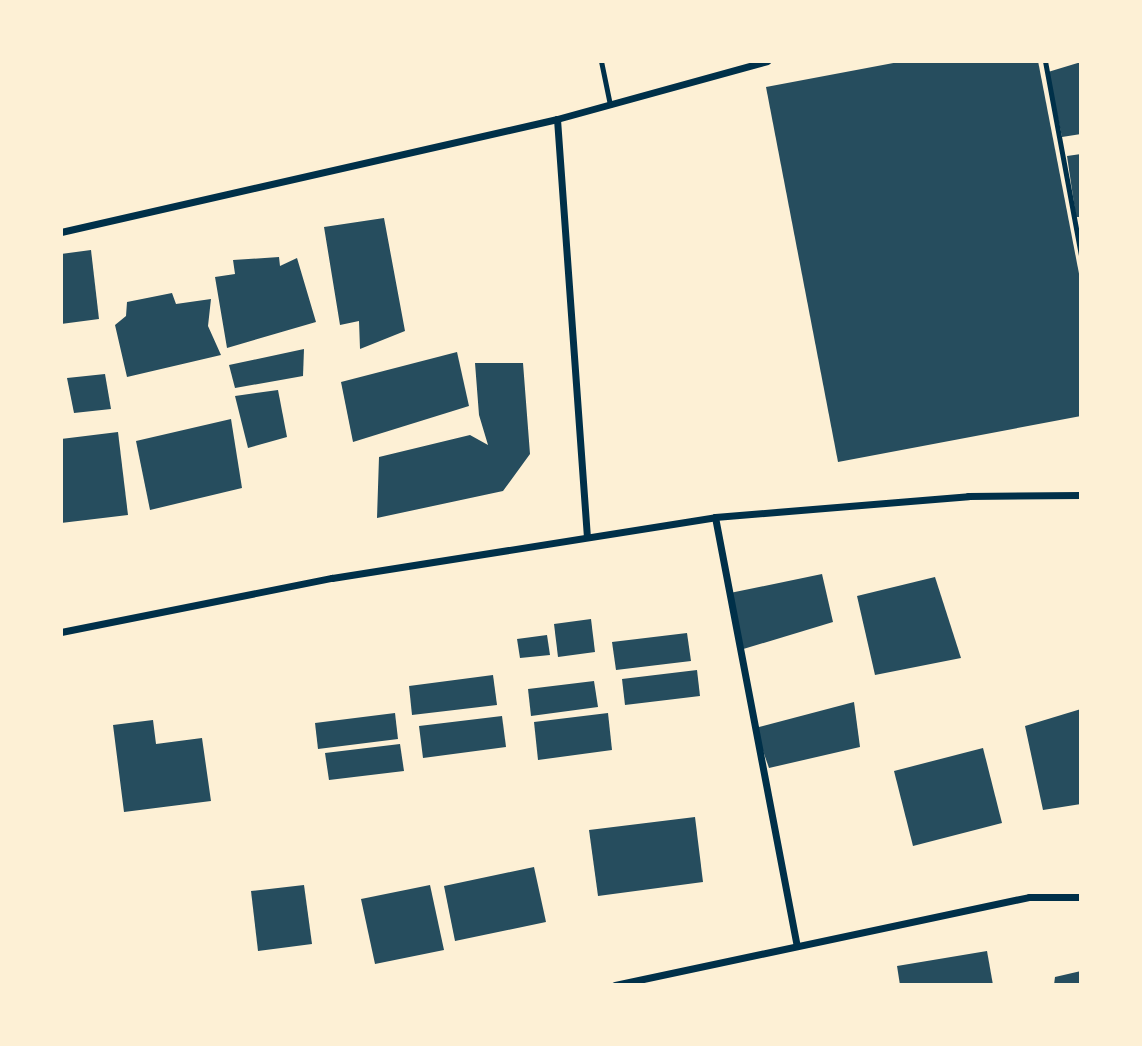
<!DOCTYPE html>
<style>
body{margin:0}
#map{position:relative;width:1142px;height:1046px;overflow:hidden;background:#fdf0d5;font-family:"DM Sans",sans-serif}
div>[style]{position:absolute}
.building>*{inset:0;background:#264d5e}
.service>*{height:5px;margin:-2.5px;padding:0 2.5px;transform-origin:2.5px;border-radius:2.5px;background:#003049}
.minor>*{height:7px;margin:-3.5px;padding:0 3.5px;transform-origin:3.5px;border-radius:3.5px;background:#003049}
span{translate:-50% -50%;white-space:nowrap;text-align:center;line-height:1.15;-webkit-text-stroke:5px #fdf0d5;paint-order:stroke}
.frame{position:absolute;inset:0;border:63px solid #fdf0d5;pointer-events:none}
</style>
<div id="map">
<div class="building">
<i style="clip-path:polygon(904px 61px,1038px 61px,1081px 284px,1081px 416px,838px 462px,766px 87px)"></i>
<i style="clip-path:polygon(1081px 62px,1081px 134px,1062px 137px,1048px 72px)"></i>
<i style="clip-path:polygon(1081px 154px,1081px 217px,1076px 217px,1067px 156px)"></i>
<i style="clip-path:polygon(384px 218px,405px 331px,360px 349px,359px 321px,340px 325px,324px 227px)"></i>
<i style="clip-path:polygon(91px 250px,99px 319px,61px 324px,61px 254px)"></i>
<i style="clip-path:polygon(279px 257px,280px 266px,297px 258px,316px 322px,227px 348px,215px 277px,235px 274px,233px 260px)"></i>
<i style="clip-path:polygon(172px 293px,176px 304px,211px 299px,208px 326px,221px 355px,127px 377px,115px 325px,126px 316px,127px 302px)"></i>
<i style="clip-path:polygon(304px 349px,303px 376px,235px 388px,229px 365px)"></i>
<i style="clip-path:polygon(457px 352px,469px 406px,353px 442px,341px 382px)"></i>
<i style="clip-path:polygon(475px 363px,523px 363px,530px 454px,503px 491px,377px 518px,379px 457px,470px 435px,488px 445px,479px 415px)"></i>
<i style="clip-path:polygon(105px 374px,111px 409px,74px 413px,67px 378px)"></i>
<i style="clip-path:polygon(278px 390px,287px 437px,248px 448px,235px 396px)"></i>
<i style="clip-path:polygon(231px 419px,242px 488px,150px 510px,136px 441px)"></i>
<i style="clip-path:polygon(118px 432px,128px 515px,61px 523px,61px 439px)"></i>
<i style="clip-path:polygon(822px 574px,833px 622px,740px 650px,730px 593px)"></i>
<i style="clip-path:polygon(935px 577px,961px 658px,875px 675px,857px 596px)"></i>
<i style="clip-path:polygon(591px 619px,595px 652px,558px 657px,554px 624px)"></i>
<i style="clip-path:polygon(687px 633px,691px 661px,616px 670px,612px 642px)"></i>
<i style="clip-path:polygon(547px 635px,550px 655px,520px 658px,517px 639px)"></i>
<i style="clip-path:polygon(697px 670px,700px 696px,625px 705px,622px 679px)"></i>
<i style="clip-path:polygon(493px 675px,497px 705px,412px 715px,409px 686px)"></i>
<i style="clip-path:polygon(594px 681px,598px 707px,531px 716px,528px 689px)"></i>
<i style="clip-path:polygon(854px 702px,860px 747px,769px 768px,755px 728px)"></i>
<i style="clip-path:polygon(1081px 709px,1081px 804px,1043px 810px,1025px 726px)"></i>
<i style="clip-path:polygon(395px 713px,398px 739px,318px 749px,315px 723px)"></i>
<i style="clip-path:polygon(608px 713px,612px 750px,538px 760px,534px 722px)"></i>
<i style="clip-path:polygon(502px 716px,506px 747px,423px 758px,419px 726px)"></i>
<i style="clip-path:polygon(153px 720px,156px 744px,202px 738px,211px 801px,124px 812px,113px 725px)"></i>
<i style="clip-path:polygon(400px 744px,404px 771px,329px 780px,325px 753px)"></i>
<i style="clip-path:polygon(983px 748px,1002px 823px,913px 846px,894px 771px)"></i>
<i style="clip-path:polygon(695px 817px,703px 882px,598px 896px,589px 830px)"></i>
<i style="clip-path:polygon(534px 867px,546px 922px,455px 941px,444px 886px)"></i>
<i style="clip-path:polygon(304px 885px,312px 944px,258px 951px,251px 891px)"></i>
<i style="clip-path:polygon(430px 885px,444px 950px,375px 964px,361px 899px)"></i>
<i style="clip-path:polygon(987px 951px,993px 985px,900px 985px,897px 966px)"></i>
<i style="clip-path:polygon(1081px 971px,1081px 985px,1054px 985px,1055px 977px)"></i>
</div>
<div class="service">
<i style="left:601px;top:61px;width:45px;rotate:78.4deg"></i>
<i style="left:1045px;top:61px;width:198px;rotate:79.5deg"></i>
</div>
<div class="minor">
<i style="left:557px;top:119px;width:417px;rotate:85.9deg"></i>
<i style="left:61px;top:232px;width:509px;rotate:-12.83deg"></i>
<i style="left:557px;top:119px;width:218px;rotate:-15.4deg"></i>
<i style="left:715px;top:517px;width:434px;rotate:79.2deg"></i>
<i style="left:61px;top:632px;width:276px;rotate:-11.3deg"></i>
<i style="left:332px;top:578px;width:388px;rotate:-9deg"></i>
<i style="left:715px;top:517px;width:254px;rotate:-4.7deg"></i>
<i style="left:968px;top:496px;width:113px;rotate:-0.5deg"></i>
<i style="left:615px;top:985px;width:423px;rotate:-12deg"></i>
<i style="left:1029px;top:897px;width:52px"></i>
</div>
<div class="frame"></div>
</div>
